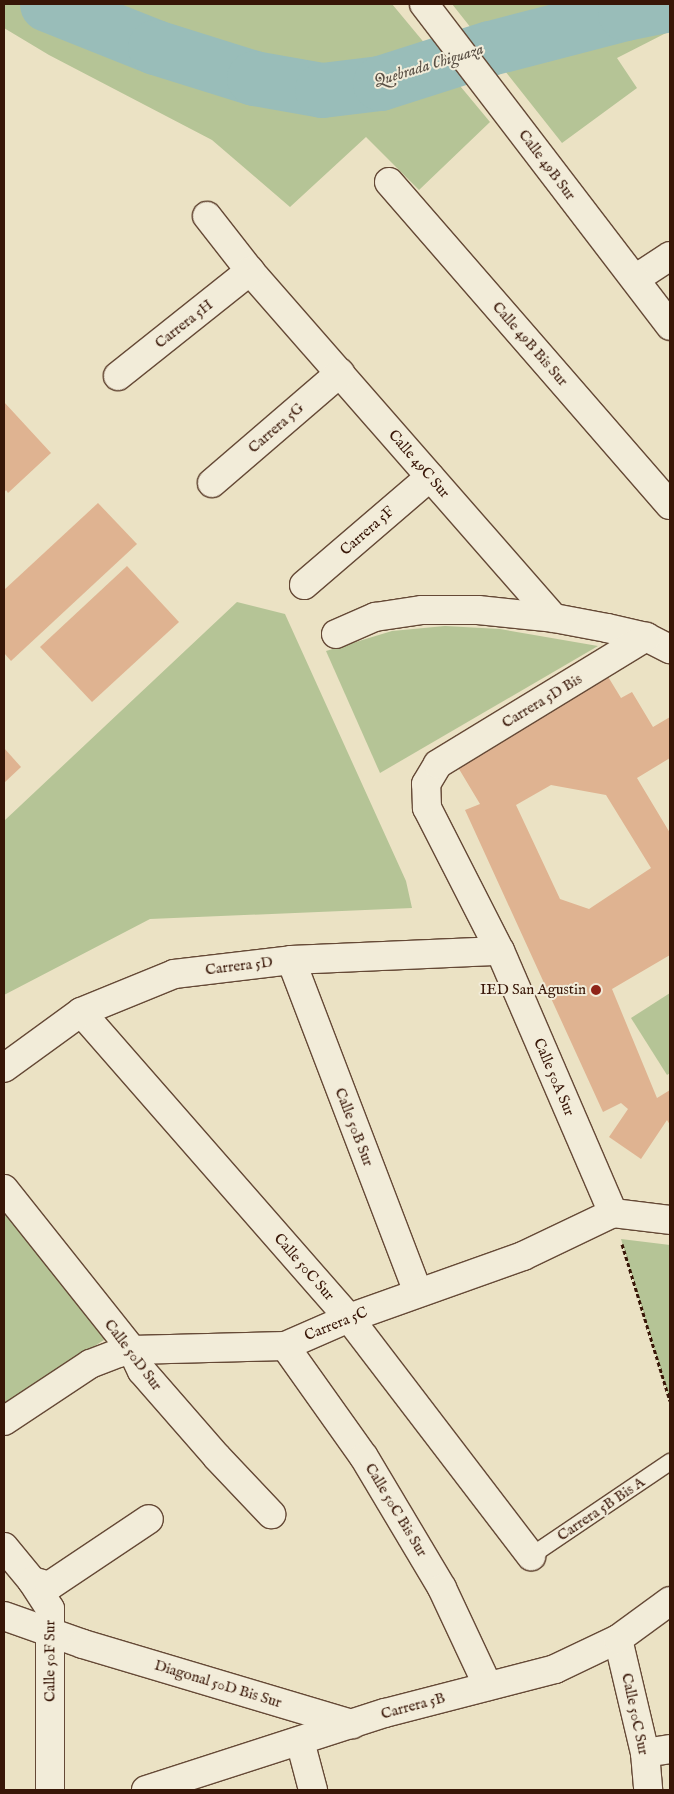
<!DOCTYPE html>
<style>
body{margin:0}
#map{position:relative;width:674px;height:1794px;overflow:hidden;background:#ebe2c4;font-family:"IM FELL English",serif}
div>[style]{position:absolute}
.green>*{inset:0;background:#b5c496}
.river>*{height:55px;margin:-27.5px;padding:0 27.5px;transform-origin:27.5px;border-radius:27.5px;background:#99bdb9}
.building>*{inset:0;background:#dfb391}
.path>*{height:3px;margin-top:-1.5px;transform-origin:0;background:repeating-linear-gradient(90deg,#381607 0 4px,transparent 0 6.5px)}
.roads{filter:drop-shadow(1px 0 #654936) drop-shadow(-1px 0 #654936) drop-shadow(0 1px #654936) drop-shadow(0 -1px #654936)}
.lane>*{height:16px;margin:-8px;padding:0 8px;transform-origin:8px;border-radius:8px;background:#f2ecd9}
.street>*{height:28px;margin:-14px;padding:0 14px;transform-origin:14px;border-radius:14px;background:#f2ecd9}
.secondary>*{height:28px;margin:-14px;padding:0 14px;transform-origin:14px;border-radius:14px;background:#f2ecd9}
.dots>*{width:14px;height:14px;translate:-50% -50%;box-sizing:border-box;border:2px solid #f2ecd9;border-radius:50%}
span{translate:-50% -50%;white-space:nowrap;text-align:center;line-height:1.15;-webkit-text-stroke:4px #f2ecd9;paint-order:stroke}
.street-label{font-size:15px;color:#381607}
.poi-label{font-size:15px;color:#381607}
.right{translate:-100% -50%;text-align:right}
.water-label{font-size:16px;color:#5a5045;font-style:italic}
.frame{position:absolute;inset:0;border:5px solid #381607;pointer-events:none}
</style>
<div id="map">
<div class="green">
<i style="clip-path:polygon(4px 4px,392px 4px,490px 122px,419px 190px,366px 137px,290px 207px,212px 140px,49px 55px,4px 28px)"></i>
<i style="clip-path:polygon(452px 4px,670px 4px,670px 31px,617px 58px,637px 88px,562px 143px)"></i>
<i style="clip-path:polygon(237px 602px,285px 614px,406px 881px,412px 908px,150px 919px,4px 995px,4px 821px)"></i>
<i style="clip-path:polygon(445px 626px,500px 629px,598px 646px,380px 773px,326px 651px,392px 631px)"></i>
<i style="clip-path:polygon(670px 993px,670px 1073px,667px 1075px,631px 1018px)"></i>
<i style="clip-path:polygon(4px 1182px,119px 1330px,4px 1406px)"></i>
<i style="clip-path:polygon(621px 1239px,670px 1245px,670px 1401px)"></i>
</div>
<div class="river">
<i style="left:47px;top:4px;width:116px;rotate:21.7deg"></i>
<i style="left:155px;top:47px;width:104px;rotate:17.4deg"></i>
<i style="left:254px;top:78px;width:69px;rotate:10deg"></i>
<i style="left:322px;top:90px;width:58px;rotate:-6.9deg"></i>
<i style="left:380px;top:83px;width:115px;rotate:-17.7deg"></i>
<i style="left:490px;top:48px;width:139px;rotate:-14.5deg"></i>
<i style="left:625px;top:13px;width:46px;rotate:-11.3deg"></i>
</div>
<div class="building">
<i style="clip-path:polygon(4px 402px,51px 453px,8px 493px,6px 490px,4px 493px)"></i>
<i style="clip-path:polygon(98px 503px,137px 544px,11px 661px,4px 653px,4px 590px)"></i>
<i style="clip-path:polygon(127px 566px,179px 622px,92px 702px,40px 647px)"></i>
<i style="clip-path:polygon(evenodd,607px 675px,621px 698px,632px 692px,653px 727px,670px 717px,670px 758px,637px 778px,670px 833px,670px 955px,612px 989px,657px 1098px,670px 1090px,670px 1125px,667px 1120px,641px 1159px,609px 1137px,628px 1109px,621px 1103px,603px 1112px,465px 810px,480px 804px,456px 764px,607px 675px,551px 785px,606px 795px,651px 868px,589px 909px,560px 899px,516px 805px,551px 785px)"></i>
<i style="clip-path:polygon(4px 748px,21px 767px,4px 783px)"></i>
</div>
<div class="path">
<i style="left:622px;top:1244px;width:164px;rotate:73deg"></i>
</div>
<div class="roads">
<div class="lane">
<i style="left:531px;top:1556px;width:168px;rotate:-34.1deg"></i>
</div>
<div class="street">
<i style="left:389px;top:182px;width:428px;rotate:49deg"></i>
<i style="left:207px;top:216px;width:70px;rotate:52deg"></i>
<i style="left:250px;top:271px;width:461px;rotate:48.8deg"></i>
<i style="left:635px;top:279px;width:42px;rotate:-33.3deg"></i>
<i style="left:118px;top:376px;width:169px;rotate:-38.5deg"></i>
<i style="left:212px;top:483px;width:169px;rotate:-40.7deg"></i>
<i style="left:304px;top:585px;width:166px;rotate:-40.6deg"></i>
<i style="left:336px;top:634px;width:43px;rotate:-23.6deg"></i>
<i style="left:375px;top:617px;width:48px;rotate:-8.5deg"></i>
<i style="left:422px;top:610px;width:56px"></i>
<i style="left:478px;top:610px;width:76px;rotate:6deg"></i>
<i style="left:554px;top:618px;width:54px;rotate:10.7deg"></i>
<i style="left:607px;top:628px;width:40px;rotate:13deg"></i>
<i style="left:646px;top:637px;width:27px;rotate:27deg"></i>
<i style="left:291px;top:960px;width:356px;rotate:69.1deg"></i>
<i style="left:81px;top:1012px;width:407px;rotate:48.8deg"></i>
<i style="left:349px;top:1318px;width:300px;rotate:52.6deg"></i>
<i style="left:4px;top:1068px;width:95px;rotate:-36deg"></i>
<i style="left:81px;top:1012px;width:100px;rotate:-22.2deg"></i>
<i style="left:174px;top:974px;width:118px;rotate:-6.8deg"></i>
<i style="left:291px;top:960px;width:209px;rotate:-2.5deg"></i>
<i style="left:4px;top:1189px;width:206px;rotate:51.5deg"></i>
<i style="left:132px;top:1350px;width:23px;rotate:65deg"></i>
<i style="left:142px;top:1371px;width:114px;rotate:48.9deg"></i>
<i style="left:217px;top:1457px;width:79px;rotate:46.5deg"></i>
<i style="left:613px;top:1213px;width:285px;rotate:-113.3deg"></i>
<i style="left:500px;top:951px;width:161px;rotate:-117deg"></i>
<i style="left:427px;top:808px;width:24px;rotate:-92deg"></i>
<i style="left:426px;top:784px;width:23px;rotate:-59deg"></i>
<i style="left:438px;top:764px;width:244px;rotate:-31.4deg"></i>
<i style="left:285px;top:1346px;width:136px;rotate:54.6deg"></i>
<i style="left:364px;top:1457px;width:152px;rotate:59.2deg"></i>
<i style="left:442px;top:1588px;width:108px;rotate:64.9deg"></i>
<i style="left:4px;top:1421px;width:103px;rotate:-33.5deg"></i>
<i style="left:90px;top:1364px;width:30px;rotate:-21deg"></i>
<i style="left:118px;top:1353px;width:14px;rotate:-12deg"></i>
<i style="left:132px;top:1350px;width:153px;rotate:-1.5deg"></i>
<i style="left:285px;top:1346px;width:70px;rotate:-23.6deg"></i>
<i style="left:349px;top:1318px;width:185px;rotate:-19.6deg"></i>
<i style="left:523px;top:1256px;width:100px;rotate:-25.5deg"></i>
<i style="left:613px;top:1213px;width:57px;rotate:7deg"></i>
<i style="left:4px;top:1547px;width:44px;rotate:50.5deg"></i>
<i style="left:32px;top:1581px;width:33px;rotate:57deg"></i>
<i style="left:50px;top:1609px;width:181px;rotate:90deg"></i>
<i style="left:32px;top:1581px;width:18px;rotate:16deg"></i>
<i style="left:49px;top:1586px;width:120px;rotate:-33.8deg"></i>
<i style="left:4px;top:1616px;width:84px;rotate:19.5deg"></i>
<i style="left:83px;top:1644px;width:281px;rotate:16.6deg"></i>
<i style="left:618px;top:1639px;width:117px;rotate:76.7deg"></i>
<i style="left:645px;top:1753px;width:37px;rotate:85deg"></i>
<i style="left:300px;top:1741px;width:51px;rotate:75.1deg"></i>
<i style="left:645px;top:1753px;width:25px;rotate:-9deg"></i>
<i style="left:146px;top:1790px;width:251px;rotate:-17.9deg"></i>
<i style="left:385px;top:1713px;width:176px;rotate:-14.5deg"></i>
<i style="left:555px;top:1669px;width:70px;rotate:-25.5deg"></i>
<i style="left:618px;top:1639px;width:64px;rotate:-36.2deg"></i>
</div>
<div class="secondary">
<i style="left:424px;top:4px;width:405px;rotate:52.6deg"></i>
</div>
</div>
<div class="dots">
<i style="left:596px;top:990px;background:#8f2418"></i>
</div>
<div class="street-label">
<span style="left:547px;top:165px;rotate:53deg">Calle 49B Sur</span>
<span style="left:184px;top:324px;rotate:-38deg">Carrera 5H</span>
<span style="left:530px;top:344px;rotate:49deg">Calle 49B Bis Sur</span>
<span style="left:276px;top:428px;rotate:-41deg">Carrera 5G</span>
<span style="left:419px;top:464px;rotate:49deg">Calle 49C Sur</span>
<span style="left:367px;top:531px;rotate:-41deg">Carrera 5F</span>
<span style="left:542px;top:701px;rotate:-31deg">Carrera 5D Bis</span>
<span style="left:239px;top:966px;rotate:-7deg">Carrera 5D</span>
<span style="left:554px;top:1077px;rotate:67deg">Calle 50A Sur</span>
<span style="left:354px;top:1127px;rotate:69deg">Calle 50B Sur</span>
<span style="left:304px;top:1267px;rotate:49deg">Calle 50C Sur</span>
<span style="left:336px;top:1324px;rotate:-22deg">Carrera 5C</span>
<span style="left:133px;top:1355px;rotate:53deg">Calle 50D Sur</span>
<span style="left:601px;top:1509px;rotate:-34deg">Carrera 5B Bis A</span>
<span style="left:396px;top:1510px;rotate:59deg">Calle 50C Bis Sur</span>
<span style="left:50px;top:1661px;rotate:-90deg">Calle 50F Sur</span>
<span style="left:218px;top:1684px;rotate:17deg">Diagonal 50D Bis Sur</span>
<span style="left:413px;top:1706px;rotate:-15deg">Carrera 5B</span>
<span style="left:635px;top:1714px;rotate:78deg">Calle 50C Sur</span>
</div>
<div class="poi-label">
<span class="right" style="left:586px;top:990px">IED San Agustin</span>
</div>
<div class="water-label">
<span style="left:429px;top:66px;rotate:-17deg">Quebrada Chiguaza</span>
</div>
<div class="frame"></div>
</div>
